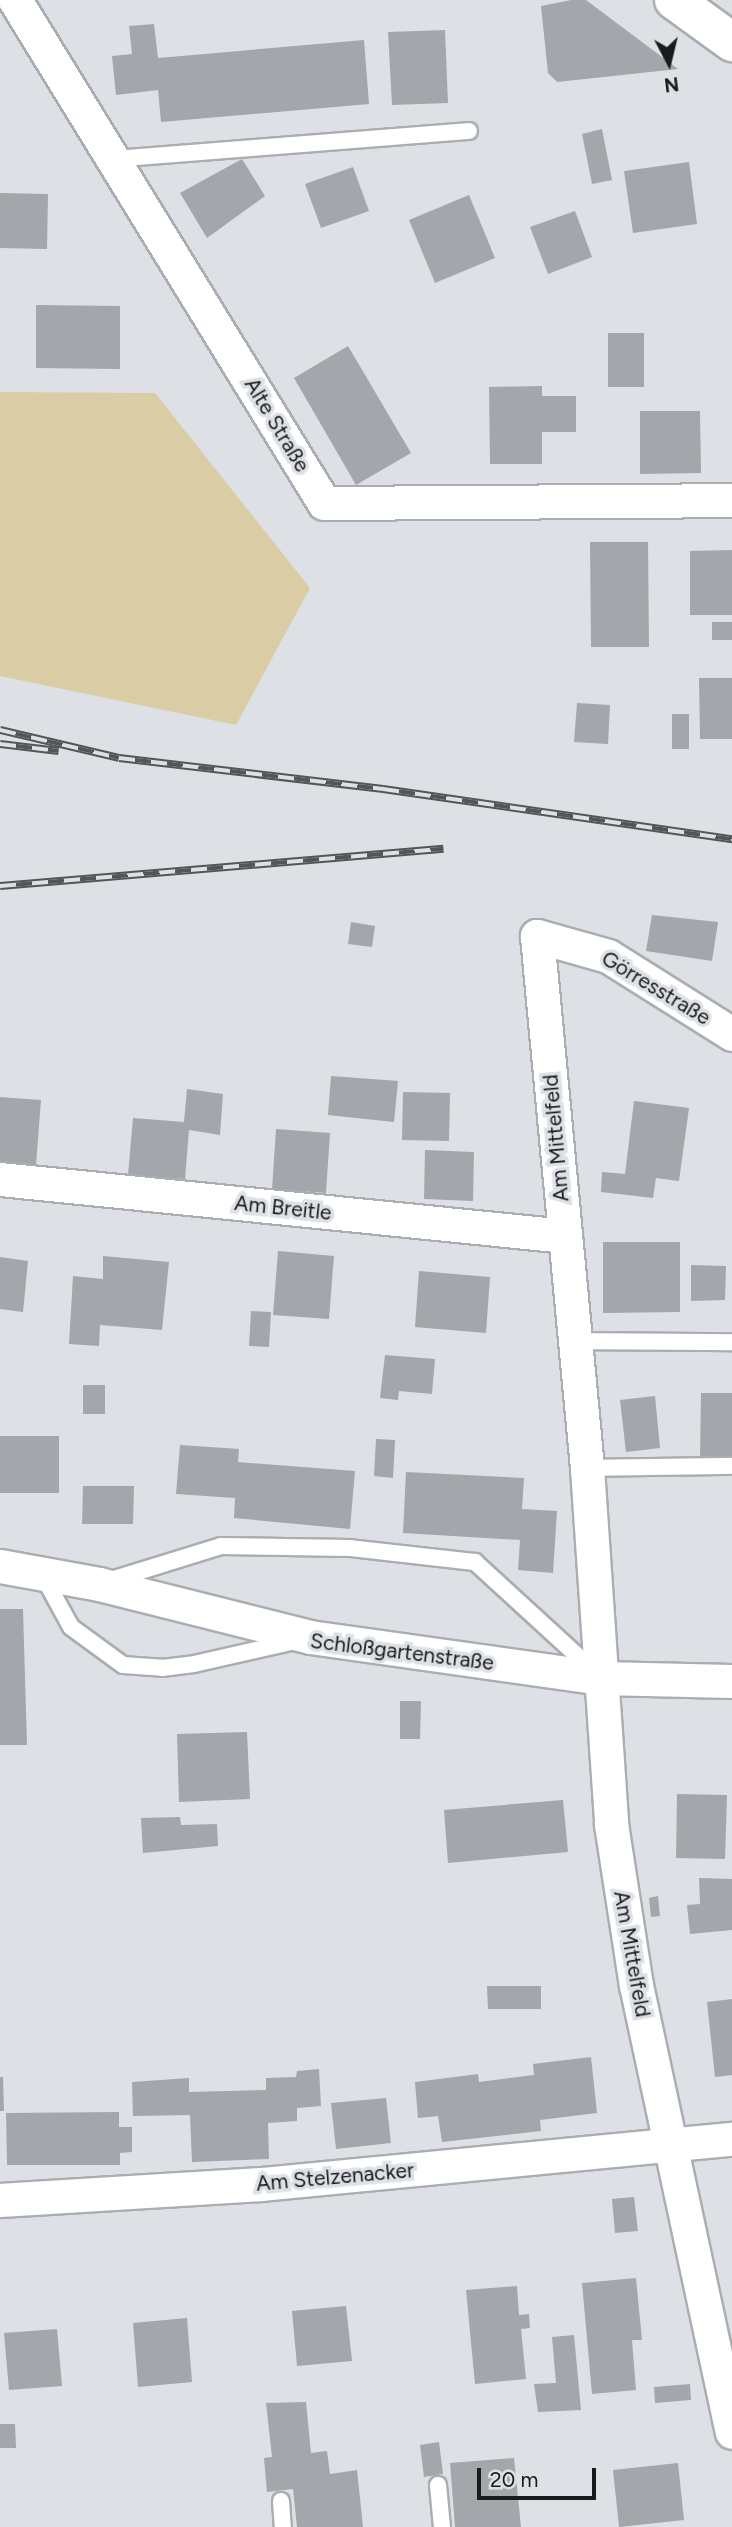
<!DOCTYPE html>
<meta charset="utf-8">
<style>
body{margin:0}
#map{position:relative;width:732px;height:2527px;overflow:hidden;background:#dde0e5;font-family:Figtree,sans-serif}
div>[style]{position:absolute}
.green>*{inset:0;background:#dacda5}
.building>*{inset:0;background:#a3a6aa}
.roads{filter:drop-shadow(2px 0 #aaadb1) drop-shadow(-2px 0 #aaadb1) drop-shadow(0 2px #aaadb1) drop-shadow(0 -2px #aaadb1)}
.service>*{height:16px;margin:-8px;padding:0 8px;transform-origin:8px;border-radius:8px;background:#fff}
.minor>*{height:33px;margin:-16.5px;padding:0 16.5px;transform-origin:16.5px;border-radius:16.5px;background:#fff}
.tertiary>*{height:38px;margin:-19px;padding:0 19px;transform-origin:19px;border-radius:19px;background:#fff}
.rail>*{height:8px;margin-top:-4px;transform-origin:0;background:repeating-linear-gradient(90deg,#dde0e5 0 16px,#535557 0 32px);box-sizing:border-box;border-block:2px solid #535557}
span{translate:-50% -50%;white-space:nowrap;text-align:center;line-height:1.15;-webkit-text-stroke:7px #dde0e5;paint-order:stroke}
.street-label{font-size:21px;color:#181a1b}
.north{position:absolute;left:634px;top:28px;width:70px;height:70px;-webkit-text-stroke:5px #dde0e5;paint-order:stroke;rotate:173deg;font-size:19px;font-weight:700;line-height:28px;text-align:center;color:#181a1b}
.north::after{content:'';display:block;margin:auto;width:24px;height:32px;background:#181a1b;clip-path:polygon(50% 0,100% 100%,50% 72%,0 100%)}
.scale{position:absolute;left:477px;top:2468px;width:119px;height:32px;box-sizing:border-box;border:4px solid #181a1b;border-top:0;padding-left:9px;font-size:21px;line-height:24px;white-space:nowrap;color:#181a1b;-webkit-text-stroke:5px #dde0e5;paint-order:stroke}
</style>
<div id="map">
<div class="green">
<i style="clip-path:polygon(0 392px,155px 393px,310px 588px,236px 725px,0 676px)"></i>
</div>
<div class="building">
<i style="clip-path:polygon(571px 0,586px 0,678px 69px,557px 82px,548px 73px,541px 6px)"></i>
<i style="clip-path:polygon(154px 24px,158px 58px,364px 40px,369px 104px,161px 122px,158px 90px,116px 95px,112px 56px,132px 54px,129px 26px)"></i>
<i style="clip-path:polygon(445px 30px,448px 103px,392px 105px,388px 32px)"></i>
<i style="clip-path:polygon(602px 129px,612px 180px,592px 184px,582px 134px)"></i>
<i style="clip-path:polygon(242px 159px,265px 196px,207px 238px,180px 193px)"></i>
<i style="clip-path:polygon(689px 162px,697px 224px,633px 233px,624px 171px)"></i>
<i style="clip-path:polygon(353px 167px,369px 211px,321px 228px,305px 184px)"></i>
<i style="clip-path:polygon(0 193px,48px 194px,47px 249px,0 248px)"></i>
<i style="clip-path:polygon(469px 195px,495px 258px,435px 283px,409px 220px)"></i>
<i style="clip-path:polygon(575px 211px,592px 257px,548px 274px,530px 227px)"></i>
<i style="clip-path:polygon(36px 305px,120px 306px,120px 369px,36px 368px)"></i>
<i style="clip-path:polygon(608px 333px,644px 333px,644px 387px,608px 387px)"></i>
<i style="clip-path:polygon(348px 346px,411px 453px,356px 485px,294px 378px)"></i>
<i style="clip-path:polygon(542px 386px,542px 396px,576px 396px,576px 432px,542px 432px,542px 464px,490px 464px,489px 387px)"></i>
<i style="clip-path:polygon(640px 411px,700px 411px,701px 473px,640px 474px)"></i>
<i style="clip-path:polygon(590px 542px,648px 542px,649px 647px,591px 647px)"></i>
<i style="clip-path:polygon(732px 550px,732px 615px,690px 615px,690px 551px)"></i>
<i style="clip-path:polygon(712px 622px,732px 622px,732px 640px,712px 640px)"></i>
<i style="clip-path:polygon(699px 678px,732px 678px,732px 739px,700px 739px)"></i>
<i style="clip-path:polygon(577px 703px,610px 705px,608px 744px,574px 742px)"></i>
<i style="clip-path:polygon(672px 714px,689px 714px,689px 749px,672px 749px)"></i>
<i style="clip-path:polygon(652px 915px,718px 922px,712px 961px,646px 951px)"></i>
<i style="clip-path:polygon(351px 922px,375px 926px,372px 947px,348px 944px)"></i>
<i style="clip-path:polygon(331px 1076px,398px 1081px,394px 1122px,328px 1115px)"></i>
<i style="clip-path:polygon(187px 1089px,223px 1094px,220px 1135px,189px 1130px,185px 1179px,128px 1175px,133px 1118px,184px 1122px)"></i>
<i style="clip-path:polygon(403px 1092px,450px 1093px,449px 1141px,402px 1140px)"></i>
<i style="clip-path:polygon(0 1097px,41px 1100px,36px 1165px,0 1163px)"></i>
<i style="clip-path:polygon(634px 1101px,689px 1108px,679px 1181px,656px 1178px,653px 1198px,601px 1192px,602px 1172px,625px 1174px)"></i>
<i style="clip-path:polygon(276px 1129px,330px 1133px,326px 1193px,272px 1189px)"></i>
<i style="clip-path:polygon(425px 1150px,474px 1152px,473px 1201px,424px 1199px)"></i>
<i style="clip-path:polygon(603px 1242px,680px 1242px,680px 1312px,603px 1313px)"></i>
<i style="clip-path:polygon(278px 1251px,334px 1256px,329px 1319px,273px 1315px)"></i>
<i style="clip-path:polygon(103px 1256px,169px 1262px,162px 1330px,100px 1325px,99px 1346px,69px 1344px,73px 1276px,103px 1279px)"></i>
<i style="clip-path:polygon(0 1257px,28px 1261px,23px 1312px,0 1309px)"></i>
<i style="clip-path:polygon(691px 1265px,726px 1266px,725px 1300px,691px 1301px)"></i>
<i style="clip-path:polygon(419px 1271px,490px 1277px,486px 1333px,415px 1327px)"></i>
<i style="clip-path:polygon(251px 1311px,271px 1312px,269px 1347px,249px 1346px)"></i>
<i style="clip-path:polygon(385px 1355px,435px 1359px,432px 1394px,399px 1391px,398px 1400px,380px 1398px)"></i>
<i style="clip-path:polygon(83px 1385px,105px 1385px,105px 1414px,83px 1414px)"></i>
<i style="clip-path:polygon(701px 1393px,732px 1393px,732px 1458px,700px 1457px)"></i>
<i style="clip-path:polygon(655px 1396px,660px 1448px,626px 1452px,620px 1400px)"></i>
<i style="clip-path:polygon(0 1436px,59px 1436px,59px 1493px,0 1493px)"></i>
<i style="clip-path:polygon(376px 1439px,395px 1440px,393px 1478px,374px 1476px)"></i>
<i style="clip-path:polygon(180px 1445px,239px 1449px,238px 1462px,355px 1471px,350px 1529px,234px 1518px,235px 1498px,176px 1494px)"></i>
<i style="clip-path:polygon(406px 1472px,524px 1478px,522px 1509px,557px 1511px,553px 1573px,518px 1570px,520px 1540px,403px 1533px)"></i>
<i style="clip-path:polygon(83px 1486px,134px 1486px,133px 1524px,82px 1524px)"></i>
<i style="clip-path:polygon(0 1609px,23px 1609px,27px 1745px,0 1745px)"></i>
<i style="clip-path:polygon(400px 1701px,421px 1701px,420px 1739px,400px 1739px)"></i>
<i style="clip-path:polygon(247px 1732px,250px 1799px,179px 1802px,177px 1734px)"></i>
<i style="clip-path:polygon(677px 1794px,727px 1795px,725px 1859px,676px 1858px)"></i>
<i style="clip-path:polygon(563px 1800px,568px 1852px,448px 1863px,444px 1810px)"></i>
<i style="clip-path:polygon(180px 1817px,181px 1825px,217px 1824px,218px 1846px,143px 1853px,141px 1818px)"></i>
<i style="clip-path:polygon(699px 1878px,732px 1879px,732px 1930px,690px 1934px,687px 1905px,700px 1904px)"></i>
<i style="clip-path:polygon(658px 1896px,660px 1916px,651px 1917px,649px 1898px)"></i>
<i style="clip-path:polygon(487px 1986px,541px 1986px,541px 2009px,488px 2009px)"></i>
<i style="clip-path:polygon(732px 1999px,732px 2075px,715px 2077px,707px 2002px)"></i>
<i style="clip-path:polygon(591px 2057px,597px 2113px,540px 2120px,541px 2131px,442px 2142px,438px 2116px,418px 2118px,415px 2082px,478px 2074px,479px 2082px,534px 2075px,533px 2064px)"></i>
<i style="clip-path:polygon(319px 2069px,321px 2106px,297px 2108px,297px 2121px,268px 2123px,269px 2159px,192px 2162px,190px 2115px,133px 2116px,132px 2082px,189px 2078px,189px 2092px,266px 2090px,266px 2078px,296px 2077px,297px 2071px)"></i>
<i style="clip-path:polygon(0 2077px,3px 2077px,4px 2111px,0 2111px)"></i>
<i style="clip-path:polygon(386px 2098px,391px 2143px,336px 2149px,331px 2103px)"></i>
<i style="clip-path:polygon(119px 2112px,119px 2127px,132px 2127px,132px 2152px,120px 2153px,120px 2165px,7px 2165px,6px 2113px)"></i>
<i style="clip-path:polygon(634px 2197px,638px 2231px,615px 2233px,612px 2199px)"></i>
<i style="clip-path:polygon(636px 2278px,642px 2340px,632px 2340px,636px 2390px,592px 2394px,582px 2283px)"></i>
<i style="clip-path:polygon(517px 2286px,519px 2315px,529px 2314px,530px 2328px,521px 2329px,526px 2379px,475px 2384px,466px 2290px)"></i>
<i style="clip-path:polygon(346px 2306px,352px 2361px,297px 2366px,292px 2311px)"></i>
<i style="clip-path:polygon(187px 2318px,192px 2382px,138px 2387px,133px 2323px)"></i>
<i style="clip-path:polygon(57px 2329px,62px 2386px,9px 2390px,4px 2333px)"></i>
<i style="clip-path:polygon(574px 2335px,581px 2410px,538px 2412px,534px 2384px,556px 2383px,552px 2337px)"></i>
<i style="clip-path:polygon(690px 2384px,691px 2400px,655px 2403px,654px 2387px)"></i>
<i style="clip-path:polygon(306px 2402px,311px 2453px,327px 2451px,330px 2474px,357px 2470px,363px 2527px,297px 2527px,293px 2489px,267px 2492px,264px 2458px,272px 2457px,266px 2403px)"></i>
<i style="clip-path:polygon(0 2424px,15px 2424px,16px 2448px,0 2448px)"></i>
<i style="clip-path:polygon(439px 2442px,443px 2474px,424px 2477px,420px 2445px)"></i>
<i style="clip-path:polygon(514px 2458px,521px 2527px,455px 2527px,450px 2463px)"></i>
<i style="clip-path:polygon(678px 2463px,684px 2520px,619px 2527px,613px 2470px)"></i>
</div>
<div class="roads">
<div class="service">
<i style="left:113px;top:159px;width:357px;rotate:-4.5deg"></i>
<i style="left:574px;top:1341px;width:158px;rotate:0.4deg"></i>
<i style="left:587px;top:1468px;width:145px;rotate:-0.8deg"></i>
<i style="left:42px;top:1574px;width:60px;rotate:61.3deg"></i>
<i style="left:71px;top:1627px;width:64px;rotate:36.2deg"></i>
<i style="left:123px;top:1665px;width:39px;rotate:4deg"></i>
<i style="left:162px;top:1668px;width:32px;rotate:-7deg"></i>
<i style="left:194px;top:1664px;width:104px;rotate:-12.8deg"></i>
<i style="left:108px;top:1581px;width:118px;rotate:-17.2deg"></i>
<i style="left:221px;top:1546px;width:129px;rotate:0.9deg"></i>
<i style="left:350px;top:1548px;width:126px;rotate:6.4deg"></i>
<i style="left:475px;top:1562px;width:161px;rotate:42.5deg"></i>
<i style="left:438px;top:2485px;width:42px;rotate:84.6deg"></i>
<i style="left:281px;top:2501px;width:26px;rotate:86deg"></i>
</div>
<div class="minor">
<i style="left:15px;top:0;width:590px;rotate:58.44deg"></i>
<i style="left:324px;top:503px;width:408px;rotate:-0.4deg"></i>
<i style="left:732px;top:1034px;width:146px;rotate:-147.8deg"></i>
<i style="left:608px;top:956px;width:74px;rotate:-164.3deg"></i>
<i style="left:537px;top:936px;width:534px;rotate:84.63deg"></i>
<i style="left:587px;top:1468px;width:357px;rotate:86.1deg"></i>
<i style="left:611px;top:1824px;width:163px;rotate:81.2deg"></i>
<i style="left:636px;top:1985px;width:457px;rotate:77.9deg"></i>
<i style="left:0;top:1179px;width:568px;rotate:5.76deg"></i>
<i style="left:0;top:1566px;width:101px;rotate:10.3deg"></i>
<i style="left:99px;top:1584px;width:218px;rotate:14.1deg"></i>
<i style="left:310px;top:1637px;width:294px;rotate:8deg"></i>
<i style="left:601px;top:1678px;width:131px;rotate:1.3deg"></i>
<i style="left:0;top:2200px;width:261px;rotate:-3.5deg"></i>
<i style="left:261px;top:2184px;width:473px;rotate:-5.5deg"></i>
</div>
<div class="tertiary">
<i style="left:674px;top:0;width:72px;rotate:35.9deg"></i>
</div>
</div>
<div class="rail">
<i style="left:0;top:730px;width:122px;rotate:13.2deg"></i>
<i style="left:119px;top:758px;width:266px;rotate:6.7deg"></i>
<i style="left:383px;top:789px;width:353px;rotate:8.2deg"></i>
<i style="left:0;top:744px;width:59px;rotate:6.8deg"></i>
<i style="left:0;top:886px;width:445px;rotate:-4.8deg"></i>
</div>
<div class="street-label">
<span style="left:277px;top:425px;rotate:59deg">Alte Straße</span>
<span style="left:656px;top:988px;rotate:31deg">Görresstraße</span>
<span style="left:556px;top:1138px;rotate:-95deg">Am Mittelfeld</span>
<span style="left:283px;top:1208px;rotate:6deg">Am Breitle</span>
<span style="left:402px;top:1652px;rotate:7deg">Schloßgartenstraße</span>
<span style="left:632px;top:1954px;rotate:80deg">Am Mittelfeld</span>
<span style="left:335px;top:2177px;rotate:-5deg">Am Stelzenacker</span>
</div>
<div class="north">N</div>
<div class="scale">20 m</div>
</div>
